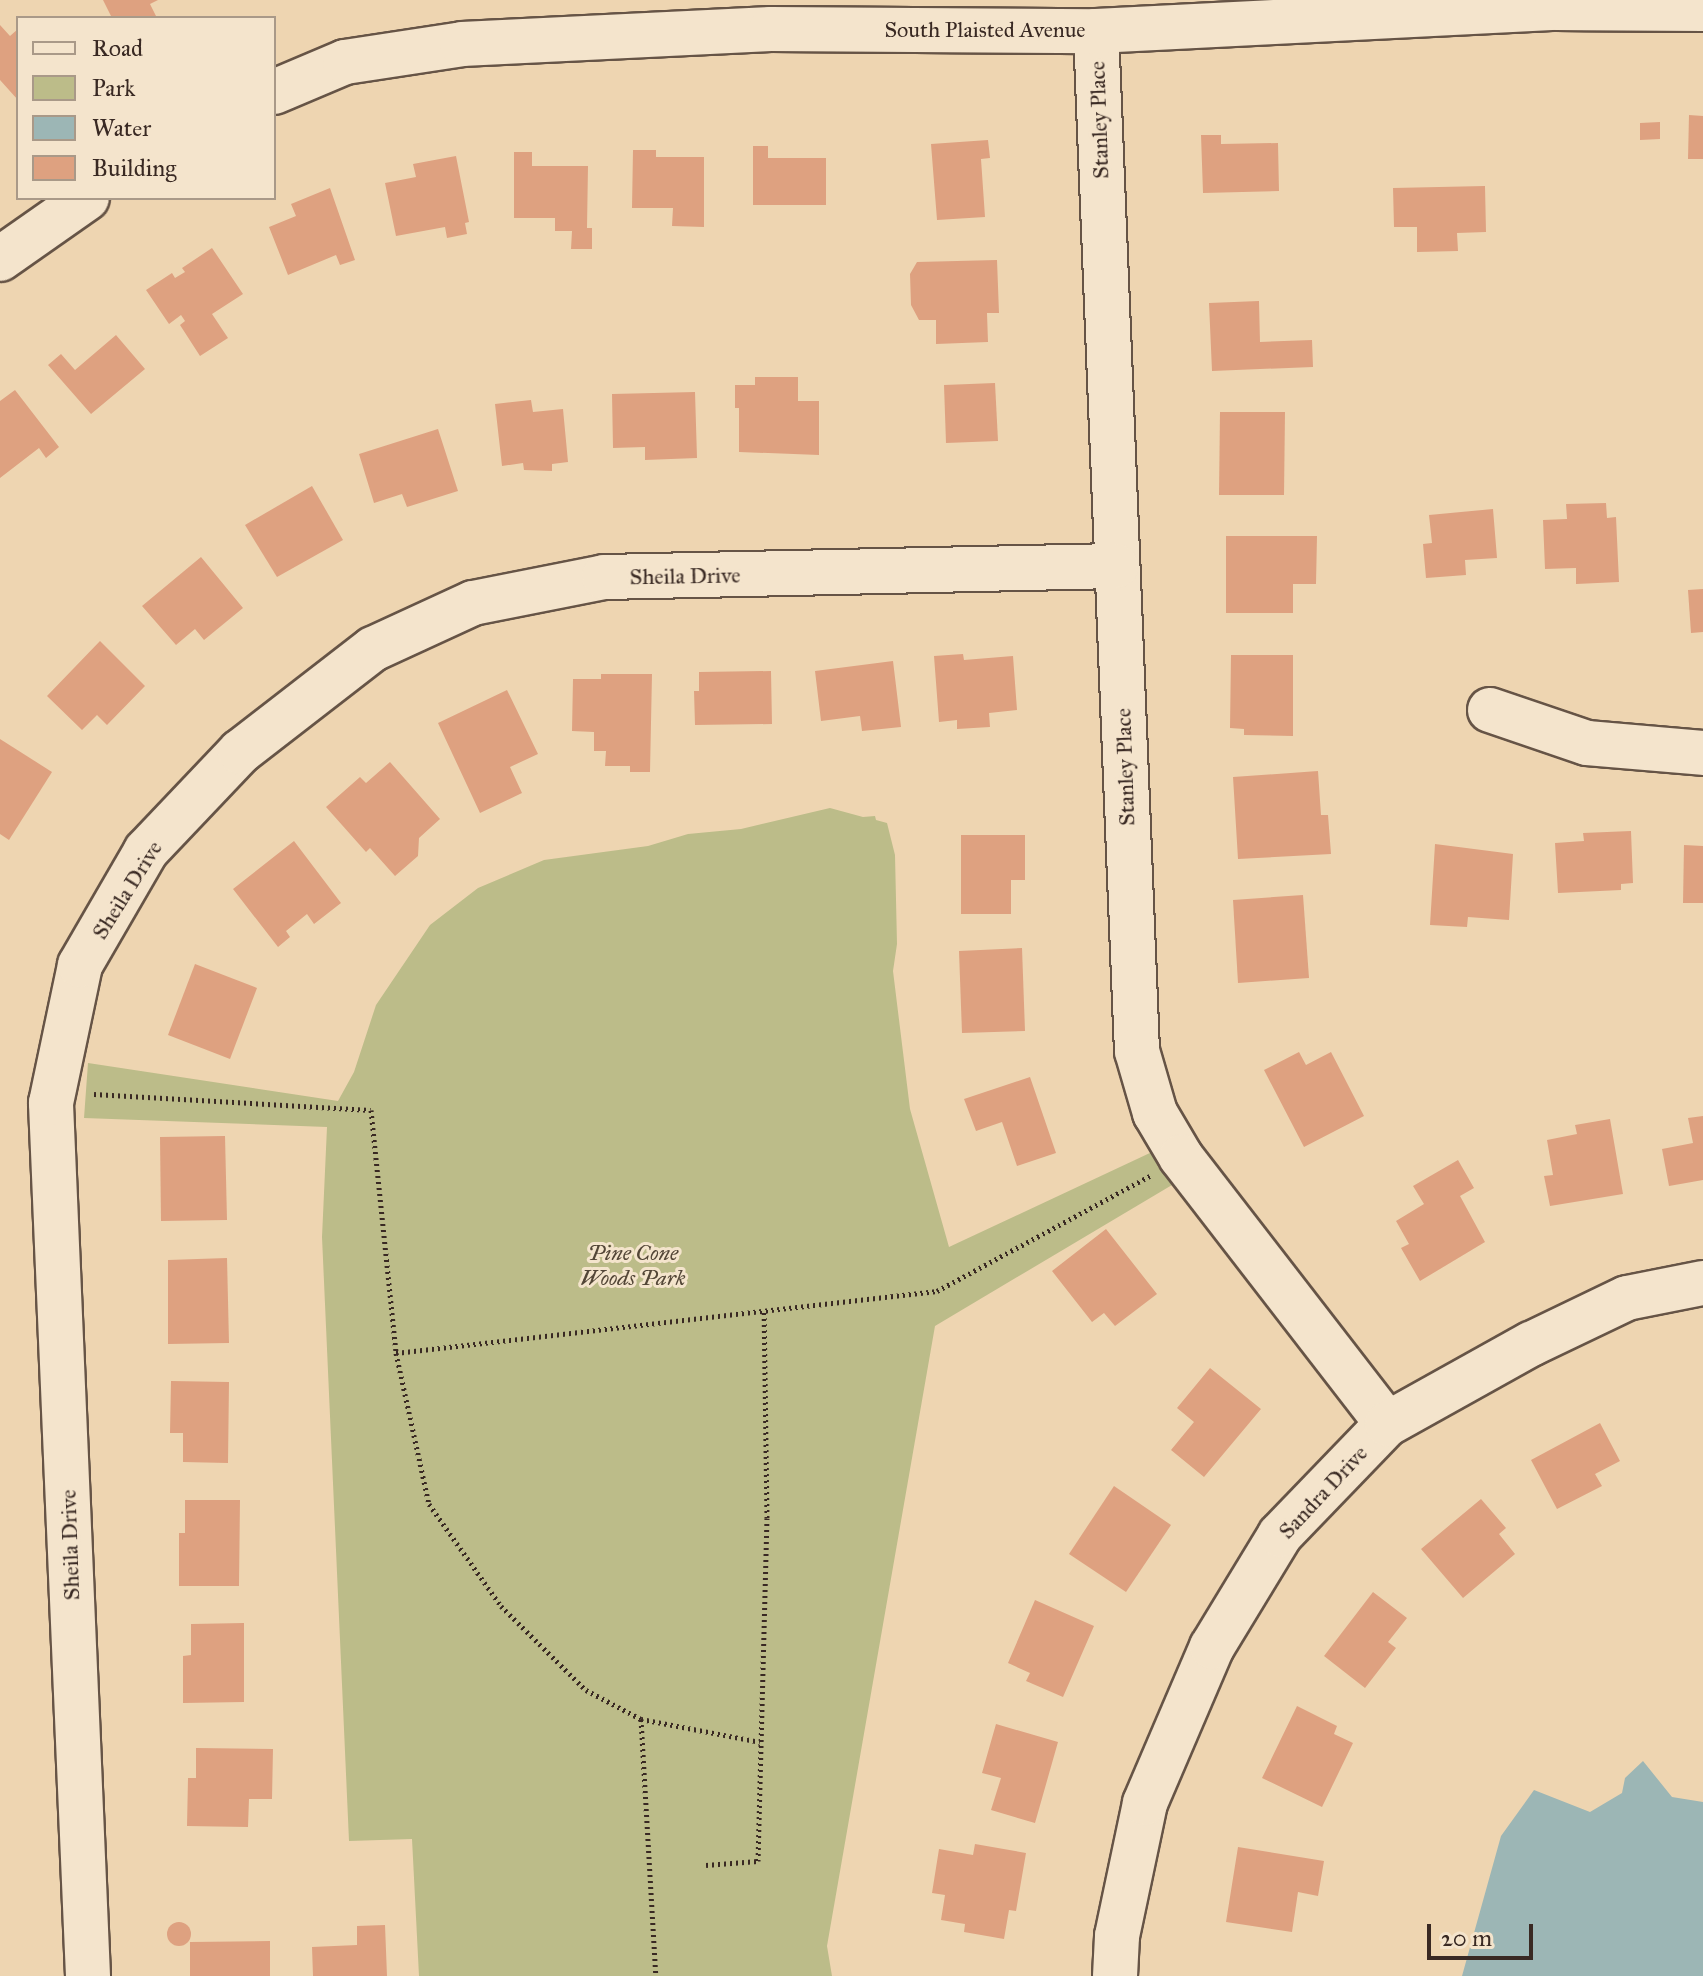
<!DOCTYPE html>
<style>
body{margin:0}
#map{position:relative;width:1703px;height:1976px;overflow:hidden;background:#eed5b1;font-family:"IM FELL Great Primer",serif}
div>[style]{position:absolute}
.green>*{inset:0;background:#bcbc89}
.water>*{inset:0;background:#9cb6b5}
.building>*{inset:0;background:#dea180}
.round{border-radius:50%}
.path>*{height:5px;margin-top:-2.5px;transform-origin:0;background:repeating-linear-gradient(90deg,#392923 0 2px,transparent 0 6px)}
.roads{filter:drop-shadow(2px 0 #665446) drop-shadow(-2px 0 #665446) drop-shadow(0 2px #665446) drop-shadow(0 -2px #665446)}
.minor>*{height:44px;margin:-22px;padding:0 22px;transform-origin:22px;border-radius:22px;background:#f4e4cc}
span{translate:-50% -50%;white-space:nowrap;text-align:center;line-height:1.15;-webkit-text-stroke:6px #f4e4cc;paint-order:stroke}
.street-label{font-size:22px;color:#392923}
.park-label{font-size:22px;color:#534637;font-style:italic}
.legend{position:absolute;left:16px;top:16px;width:260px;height:184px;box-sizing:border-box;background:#f4e4cc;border:2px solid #a99988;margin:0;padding:10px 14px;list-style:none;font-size:24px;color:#392923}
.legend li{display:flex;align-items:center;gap:16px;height:40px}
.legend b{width:40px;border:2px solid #a99988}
.scale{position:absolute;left:1427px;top:1924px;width:106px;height:36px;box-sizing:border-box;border:4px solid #392923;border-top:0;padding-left:10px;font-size:24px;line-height:28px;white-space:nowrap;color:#392923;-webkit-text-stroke:6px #f4e4cc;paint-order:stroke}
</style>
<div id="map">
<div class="green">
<i style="clip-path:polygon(830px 808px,863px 817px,875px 816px,876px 820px,887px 823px,895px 855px,897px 944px,893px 971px,910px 1109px,949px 1247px,1152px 1152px,1172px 1185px,935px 1326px,827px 1946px,832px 1976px,419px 1976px,412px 1839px,349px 1841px,322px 1237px,327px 1127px,84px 1118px,88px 1063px,338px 1101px,354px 1072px,376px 1005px,430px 925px,478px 888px,544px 860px,648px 846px,688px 834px,741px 829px)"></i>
</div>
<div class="water">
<i style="clip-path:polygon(1643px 1761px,1672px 1797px,1703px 1802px,1703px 1976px,1462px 1976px,1501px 1836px,1534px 1790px,1590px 1812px,1622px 1793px,1625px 1778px)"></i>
</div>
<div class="building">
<i style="clip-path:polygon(103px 0,158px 0,150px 4px,156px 16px,112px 18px)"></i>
<i style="clip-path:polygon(0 25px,10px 36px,18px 29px,18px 100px,0 80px)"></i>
<i style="clip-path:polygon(1689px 115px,1703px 116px,1703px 159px,1688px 159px)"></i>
<i style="clip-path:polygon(1660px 122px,1660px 139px,1640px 140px,1640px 123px)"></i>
<i style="clip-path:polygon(1201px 135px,1221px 135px,1221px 144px,1278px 143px,1279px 191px,1203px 193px)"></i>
<i style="clip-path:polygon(988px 140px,990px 158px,981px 159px,985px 217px,937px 220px,931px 144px)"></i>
<i style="clip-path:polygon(753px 146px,768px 146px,768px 158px,826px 158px,826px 205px,753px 205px)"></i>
<i style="clip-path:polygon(633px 150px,656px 150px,656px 157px,704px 157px,704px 227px,672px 226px,673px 208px,632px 208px)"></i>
<i style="clip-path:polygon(514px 152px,532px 152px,532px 166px,588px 166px,587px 228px,592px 228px,592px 249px,571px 249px,572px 231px,555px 231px,555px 218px,514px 218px)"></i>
<i style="clip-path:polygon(456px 156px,469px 222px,465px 223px,467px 234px,447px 238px,445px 227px,396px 236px,385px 183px,416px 177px,413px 164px)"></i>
<i style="clip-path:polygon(1485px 186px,1486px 232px,1457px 233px,1458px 251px,1417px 252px,1417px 227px,1394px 227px,1393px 188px)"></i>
<i style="clip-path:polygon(330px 188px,355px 260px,340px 265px,336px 255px,288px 275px,269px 227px,296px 216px,291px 204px)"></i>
<i style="clip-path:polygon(212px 248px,243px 294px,212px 314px,228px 338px,200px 356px,180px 325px,185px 321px,181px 315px,169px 324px,146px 290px,172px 273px,175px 278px,185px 272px,182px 268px)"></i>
<i style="clip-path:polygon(997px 260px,999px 313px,987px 313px,988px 342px,936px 344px,936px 320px,919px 320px,911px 305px,910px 274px,917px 262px)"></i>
<i style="clip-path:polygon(1259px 301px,1260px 342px,1312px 340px,1313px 367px,1212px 371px,1209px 303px)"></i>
<i style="clip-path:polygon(116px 335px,145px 369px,91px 414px,48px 365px,61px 354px,75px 370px)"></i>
<i style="clip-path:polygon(755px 377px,798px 377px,798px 401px,819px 401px,819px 455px,739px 452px,739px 408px,735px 408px,735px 385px,755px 385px)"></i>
<i style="clip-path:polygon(995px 383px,998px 441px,946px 443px,944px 385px)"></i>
<i style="clip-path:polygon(15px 390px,59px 447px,46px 458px,39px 448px,0 478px,0 401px)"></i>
<i style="clip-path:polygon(695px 392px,697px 458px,645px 460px,645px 447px,613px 448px,612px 394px)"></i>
<i style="clip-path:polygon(531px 400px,533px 412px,563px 409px,568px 462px,552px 464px,552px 471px,524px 470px,523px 463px,502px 466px,495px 404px)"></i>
<i style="clip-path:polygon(1220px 412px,1285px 412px,1284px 495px,1219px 495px)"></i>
<i style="clip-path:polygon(438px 429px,458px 491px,407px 507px,402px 494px,374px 503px,359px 454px)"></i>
<i style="clip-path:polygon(312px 486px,343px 540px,277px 577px,245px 525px)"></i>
<i style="clip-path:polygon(1606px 503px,1607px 518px,1616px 517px,1619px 582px,1576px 584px,1576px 568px,1545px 569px,1543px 520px,1567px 519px,1566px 504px)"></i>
<i style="clip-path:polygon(1493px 509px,1497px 558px,1465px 560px,1466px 575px,1426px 578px,1423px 544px,1432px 543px,1429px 515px)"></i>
<i style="clip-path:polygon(1226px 536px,1317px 536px,1316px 584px,1293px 584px,1293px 613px,1226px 613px)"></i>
<i style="clip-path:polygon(201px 557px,243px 608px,204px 640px,195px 629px,176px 645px,142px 606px)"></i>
<i style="clip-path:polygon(1703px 589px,1703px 632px,1691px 633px,1688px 590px)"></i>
<i style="clip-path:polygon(100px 641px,145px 686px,107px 725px,97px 715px,82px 730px,47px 696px)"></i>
<i style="clip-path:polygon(963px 654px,964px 660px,1013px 656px,1017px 710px,989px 713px,990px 727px,957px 729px,957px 720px,939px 722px,934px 656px)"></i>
<i style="clip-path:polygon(1231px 655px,1293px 655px,1293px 736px,1244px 735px,1244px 729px,1230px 728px)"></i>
<i style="clip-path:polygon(893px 661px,901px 727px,862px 731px,860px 716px,821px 721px,815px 671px)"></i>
<i style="clip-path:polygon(771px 671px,772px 724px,695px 725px,694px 691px,699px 691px,699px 672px)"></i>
<i style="clip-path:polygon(601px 674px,652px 674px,650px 772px,630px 772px,630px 766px,605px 766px,606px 751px,594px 751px,594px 732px,572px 731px,573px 679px,601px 679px)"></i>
<i style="clip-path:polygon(507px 690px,538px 754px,510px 767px,522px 793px,480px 813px,438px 723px)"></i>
<i style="clip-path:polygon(0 739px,52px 772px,9px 840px,0 834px)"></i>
<i style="clip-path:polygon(390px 762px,440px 819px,419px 838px,418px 856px,395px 876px,370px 848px,366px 852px,326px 807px,360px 777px,366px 783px)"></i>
<i style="clip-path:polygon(1318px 771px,1321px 815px,1328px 815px,1331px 854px,1238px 859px,1233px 777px)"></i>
<i style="clip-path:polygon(1631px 831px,1633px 883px,1621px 884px,1621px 890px,1558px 893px,1555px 843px,1584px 841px,1583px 833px)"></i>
<i style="clip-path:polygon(961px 835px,1025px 835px,1025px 880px,1011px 880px,1011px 914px,961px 914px)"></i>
<i style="clip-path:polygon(294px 841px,341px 903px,314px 924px,307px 914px,286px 931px,290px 937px,278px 947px,233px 889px)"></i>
<i style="clip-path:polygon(1435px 844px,1513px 854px,1509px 920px,1468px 917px,1467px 927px,1430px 925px)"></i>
<i style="clip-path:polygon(1684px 845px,1703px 846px,1703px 903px,1683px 903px)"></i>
<i style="clip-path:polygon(1303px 895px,1309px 978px,1238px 983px,1233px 900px)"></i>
<i style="clip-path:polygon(1022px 948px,1025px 1031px,962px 1033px,959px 951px)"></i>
<i style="clip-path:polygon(195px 964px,257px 988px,230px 1059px,168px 1035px)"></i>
<i style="clip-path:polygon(1299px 1052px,1306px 1065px,1331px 1052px,1364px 1116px,1304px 1147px,1264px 1070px)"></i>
<i style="clip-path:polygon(1030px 1077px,1056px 1153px,1017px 1166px,1002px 1122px,976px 1131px,964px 1099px)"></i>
<i style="clip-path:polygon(1703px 1116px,1703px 1180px,1669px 1186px,1662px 1149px,1693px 1143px,1688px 1118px)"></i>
<i style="clip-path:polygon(1610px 1119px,1623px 1194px,1550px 1206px,1544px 1176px,1553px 1175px,1547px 1140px,1577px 1134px,1575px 1125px)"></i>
<i style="clip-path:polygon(225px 1136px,227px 1220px,161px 1221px,160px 1137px)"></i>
<i style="clip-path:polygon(1458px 1160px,1474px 1188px,1460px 1196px,1485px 1242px,1420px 1281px,1401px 1248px,1409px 1244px,1396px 1221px,1424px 1204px,1413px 1186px)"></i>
<i style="clip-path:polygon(1106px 1229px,1157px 1294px,1115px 1326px,1104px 1313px,1092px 1322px,1052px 1271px)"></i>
<i style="clip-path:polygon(227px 1258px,229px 1343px,168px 1344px,168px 1260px)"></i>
<i style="clip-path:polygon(1210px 1368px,1261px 1409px,1204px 1477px,1171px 1450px,1194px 1422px,1177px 1408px)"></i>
<i style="clip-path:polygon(171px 1381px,229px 1382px,228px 1463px,183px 1462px,183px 1433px,170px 1433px)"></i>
<i style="clip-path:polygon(1600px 1423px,1620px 1461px,1595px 1474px,1602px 1486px,1557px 1509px,1531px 1460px)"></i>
<i style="clip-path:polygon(1114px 1486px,1171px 1525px,1126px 1592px,1069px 1554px)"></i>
<i style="clip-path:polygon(1481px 1499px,1506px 1528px,1499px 1534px,1515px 1554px,1463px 1598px,1421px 1549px)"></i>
<i style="clip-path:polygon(185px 1500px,240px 1500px,239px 1586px,179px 1586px,179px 1533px,185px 1533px)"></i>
<i style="clip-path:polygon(1373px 1592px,1407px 1618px,1388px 1642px,1396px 1648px,1365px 1688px,1324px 1656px)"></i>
<i style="clip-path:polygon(1035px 1600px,1094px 1626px,1063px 1697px,1026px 1681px,1030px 1673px,1008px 1663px)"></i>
<i style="clip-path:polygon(244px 1623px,244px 1702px,183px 1703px,183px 1656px,191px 1655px,191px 1624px)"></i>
<i style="clip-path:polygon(1297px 1706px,1337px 1726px,1334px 1734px,1353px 1743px,1322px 1807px,1262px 1778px)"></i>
<i style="clip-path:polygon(996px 1724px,1058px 1742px,1035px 1823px,991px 1810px,1001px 1778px,982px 1773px)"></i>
<i style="clip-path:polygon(196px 1748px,273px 1749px,272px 1799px,249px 1799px,248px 1827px,187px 1826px,188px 1778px,196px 1778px)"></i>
<i style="clip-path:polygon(975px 1844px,1026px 1853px,1016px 1911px,1009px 1910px,1004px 1939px,964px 1932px,965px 1924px,941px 1920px,945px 1895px,932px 1893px,939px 1849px,973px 1855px)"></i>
<i style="clip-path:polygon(1238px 1847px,1324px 1861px,1318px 1896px,1298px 1892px,1292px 1932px,1226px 1922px)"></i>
<i class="round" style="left:167px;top:1922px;width:24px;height:24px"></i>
<i style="clip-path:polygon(385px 1925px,387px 1976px,313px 1976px,312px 1947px,357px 1945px,357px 1926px)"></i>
<i style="clip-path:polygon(270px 1941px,270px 1976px,190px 1976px,190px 1942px)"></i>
</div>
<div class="path">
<i style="left:94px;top:1094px;width:277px;rotate:3.3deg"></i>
<i style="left:371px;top:1110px;width:244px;rotate:84.1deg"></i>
<i style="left:396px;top:1353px;width:155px;rotate:77.7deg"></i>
<i style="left:429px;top:1504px;width:125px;rotate:54.8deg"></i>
<i style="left:501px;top:1606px;width:120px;rotate:44.7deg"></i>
<i style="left:586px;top:1690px;width:62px;rotate:27.8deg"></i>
<i style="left:641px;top:1719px;width:121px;rotate:10.9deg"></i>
<i style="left:396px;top:1353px;width:545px;rotate:-6.54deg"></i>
<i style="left:937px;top:1291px;width:242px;rotate:-28.4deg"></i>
<i style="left:641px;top:1719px;width:257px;rotate:86.7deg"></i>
<i style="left:706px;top:1865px;width:52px;rotate:-4.4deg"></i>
<i style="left:758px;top:1861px;width:343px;rotate:-88.5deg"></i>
<i style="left:767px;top:1518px;width:209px;rotate:-90.8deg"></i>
</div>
<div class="roads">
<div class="minor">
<i style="left:1096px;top:31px;width:1021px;rotate:87.7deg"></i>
<i style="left:1137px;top:1051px;width:65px;rotate:73.8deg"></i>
<i style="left:1155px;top:1113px;width:51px;rotate:59.4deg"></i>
<i style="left:1181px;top:1157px;width:337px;rotate:52.3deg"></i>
<i style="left:274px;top:92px;width:77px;rotate:-22.9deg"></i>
<i style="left:345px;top:62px;width:118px;rotate:-8.7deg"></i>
<i style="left:462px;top:44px;width:309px;rotate:-2.8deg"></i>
<i style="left:771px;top:29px;width:325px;rotate:0.4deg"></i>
<i style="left:1096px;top:31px;width:461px;rotate:-2.9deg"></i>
<i style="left:1556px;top:8px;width:147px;rotate:0.4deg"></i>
<i style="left:0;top:259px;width:106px;rotate:-35deg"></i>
<i style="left:1490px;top:710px;width:102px;rotate:18.8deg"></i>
<i style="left:1587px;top:743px;width:116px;rotate:4.9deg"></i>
<i style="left:88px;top:1976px;width:874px;rotate:-92.43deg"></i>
<i style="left:51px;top:1103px;width:141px;rotate:-78.1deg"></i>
<i style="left:80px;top:965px;width:132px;rotate:-59.9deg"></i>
<i style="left:146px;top:851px;width:137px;rotate:-46.5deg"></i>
<i style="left:240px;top:752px;width:168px;rotate:-37.8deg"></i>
<i style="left:373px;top:649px;width:110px;rotate:-24.7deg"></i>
<i style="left:473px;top:603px;width:134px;rotate:-11.2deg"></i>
<i style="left:604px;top:577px;width:512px;rotate:-1.23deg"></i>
<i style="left:1115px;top:1976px;width:40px;rotate:-87.1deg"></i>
<i style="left:1117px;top:1936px;width:136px;rotate:-78.1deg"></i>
<i style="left:1145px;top:1803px;width:170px;rotate:-66.8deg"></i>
<i style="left:1212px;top:1647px;width:131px;rotate:-58.7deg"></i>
<i style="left:1280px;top:1535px;width:154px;rotate:-46.1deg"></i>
<i style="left:1387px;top:1424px;width:165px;rotate:-29.1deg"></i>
<i style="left:1531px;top:1344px;width:106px;rotate:-25.6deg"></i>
<i style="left:1627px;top:1298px;width:77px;rotate:-11.2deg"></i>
</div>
</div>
<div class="street-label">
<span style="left:985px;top:30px">South Plaisted Avenue</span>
<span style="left:1099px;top:120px;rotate:-92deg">Stanley Place</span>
<span style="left:685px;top:576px;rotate:-1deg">Sheila Drive</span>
<span style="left:1125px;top:767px;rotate:-92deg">Stanley Place</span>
<span style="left:127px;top:890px;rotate:-58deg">Sheila Drive</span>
<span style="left:1323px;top:1492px;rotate:-47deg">Sandra Drive</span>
<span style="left:70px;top:1545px;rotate:-92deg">Sheila Drive</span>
</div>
<div class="park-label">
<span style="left:633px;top:1265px">Pine Cone<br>Woods Park</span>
</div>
<ul class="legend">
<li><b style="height:10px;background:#f4e4cc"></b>Road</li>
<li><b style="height:22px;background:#bcbc89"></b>Park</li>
<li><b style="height:22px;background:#9cb6b5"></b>Water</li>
<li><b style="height:22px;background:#dea180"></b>Building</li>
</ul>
<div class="scale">20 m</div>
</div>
